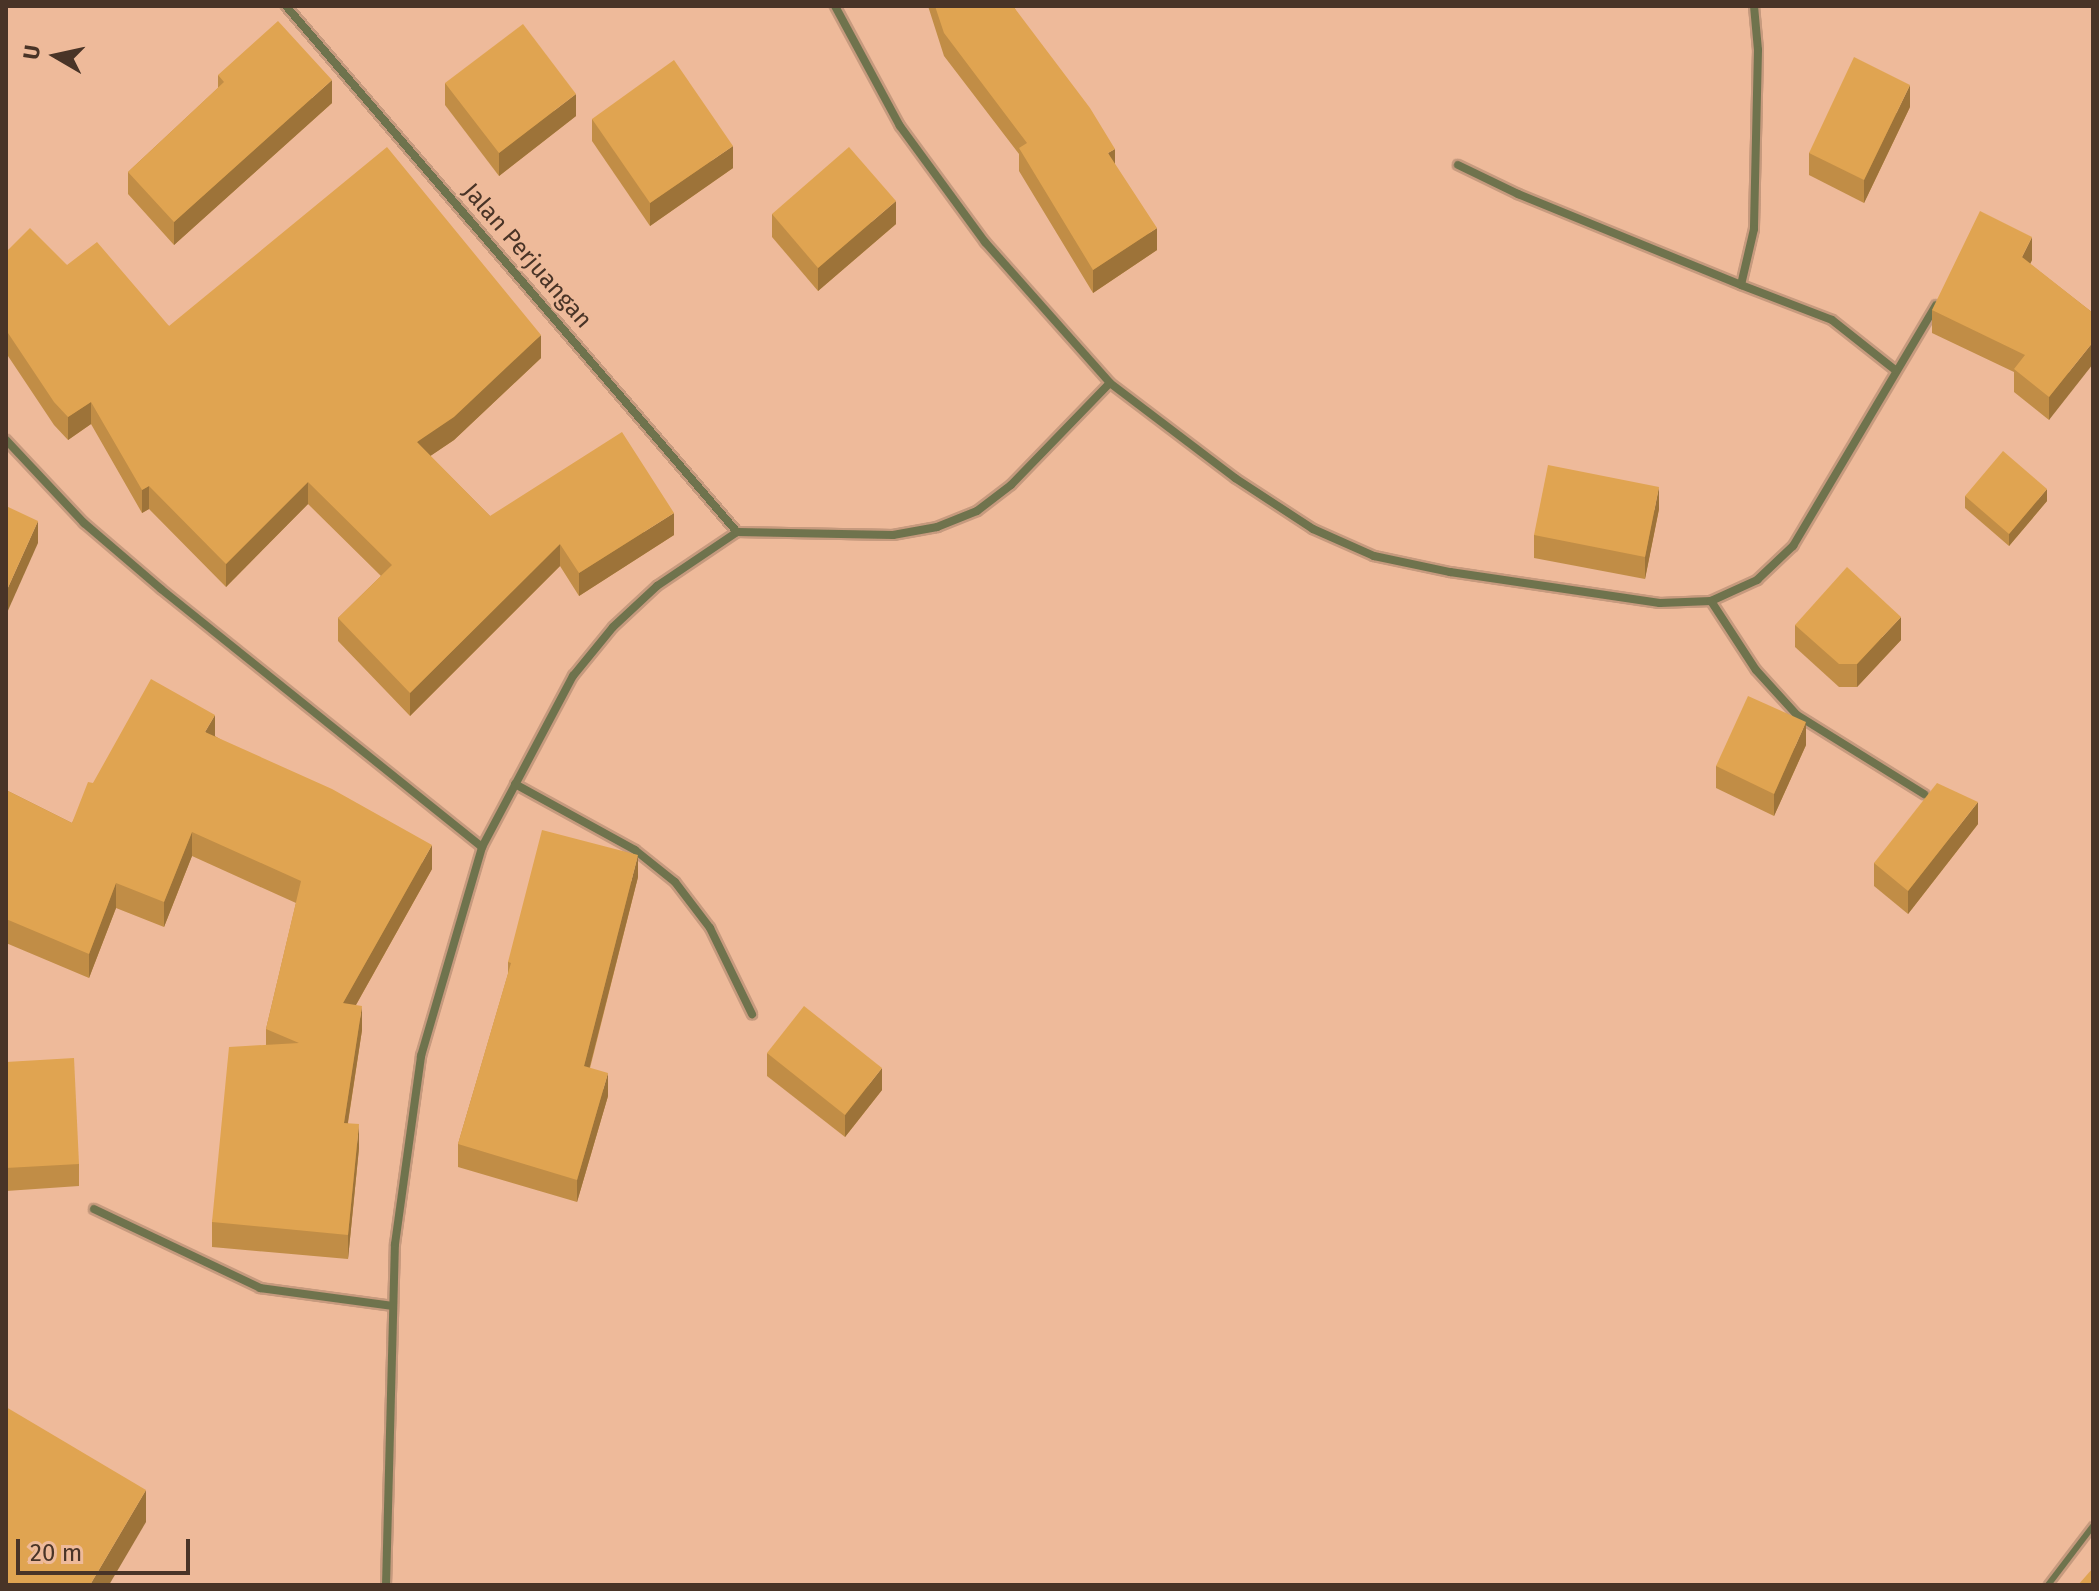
<!DOCTYPE html>
<style>
body{margin:0}
#map{position:relative;width:2099px;height:1591px;overflow:hidden;background:#eeba9a;font-family:"Fira Sans",sans-serif}
div>[style]{position:absolute}
.roads{filter:drop-shadow(2px 0 #c69a7e) drop-shadow(-2px 0 #c69a7e) drop-shadow(0 2px #c69a7e) drop-shadow(0 -2px #c69a7e)}
.lane>*{height:6px;margin:-3px;padding:0 3px;transform-origin:3px;border-radius:3px;background:#6f734d}
.street>*{height:8px;margin:-4px;padding:0 4px;transform-origin:4px;border-radius:4px;background:#6f734d}
.wall>*{inset:0;background:#c18d46}
.shaded-wall>*{inset:0;background:#9d7339}
.building>*{inset:0;background:#e0a451}
span{translate:-50% -50%;white-space:nowrap;text-align:center;line-height:1.15;-webkit-text-stroke:6px #eeba9a;paint-order:stroke}
.street-label{font-size:24px;color:#493427}
.frame{position:absolute;inset:0;border:8px solid #493427;pointer-events:none}
.north{position:absolute;left:16px;top:16px;width:80px;height:80px;-webkit-text-stroke:6px #eeba9a;paint-order:stroke;rotate:279deg;font-size:22px;font-weight:700;line-height:32px;text-align:center;color:#493427}
.north::after{content:'';display:block;margin:auto;width:28px;height:36px;background:#493427;clip-path:polygon(50% 0,100% 100%,50% 72%,0 100%)}
.scale{position:absolute;left:16px;top:1539px;width:174px;height:36px;box-sizing:border-box;border:4px solid #493427;border-top:0;padding-left:10px;font-size:24px;line-height:28px;white-space:nowrap;color:#493427;-webkit-text-stroke:6px #eeba9a;paint-order:stroke}
</style>
<div id="map">
<div class="roads">
<div class="lane">
<i style="left:2048px;top:1585px;width:74px;rotate:-52.7deg"></i>
</div>
<div class="street">
<i style="left:286px;top:6px;width:693px;rotate:49.39deg"></i>
<i style="left:835px;top:6px;width:136px;rotate:61.6deg"></i>
<i style="left:900px;top:126px;width:144px;rotate:53.8deg"></i>
<i style="left:985px;top:242px;width:188px;rotate:48.4deg"></i>
<i style="left:1110px;top:383px;width:157px;rotate:37.2deg"></i>
<i style="left:1235px;top:478px;width:93px;rotate:33.2deg"></i>
<i style="left:1313px;top:529px;width:67px;rotate:23.9deg"></i>
<i style="left:1374px;top:556px;width:78px;rotate:11.9deg"></i>
<i style="left:1450px;top:572px;width:212px;rotate:8.4deg"></i>
<i style="left:1660px;top:603px;width:51px;rotate:-2.2deg"></i>
<i style="left:1711px;top:601px;width:51px;rotate:-24.5deg"></i>
<i style="left:1757px;top:580px;width:50px;rotate:-43.4deg"></i>
<i style="left:1793px;top:546px;width:280px;rotate:-59.3deg"></i>
<i style="left:1754px;top:6px;width:44px;rotate:84.8deg"></i>
<i style="left:1758px;top:50px;width:179px;rotate:91.3deg"></i>
<i style="left:1754px;top:229px;width:57px;rotate:103.1deg"></i>
<i style="left:1741px;top:285px;width:97px;rotate:21deg"></i>
<i style="left:1832px;top:320px;width:80px;rotate:38.4deg"></i>
<i style="left:1458px;top:165px;width:67px;rotate:25.8deg"></i>
<i style="left:1518px;top:194px;width:241px;rotate:22.2deg"></i>
<i style="left:6px;top:440px;width:114px;rotate:46.8deg"></i>
<i style="left:84px;top:523px;width:101px;rotate:40.6deg"></i>
<i style="left:161px;top:589px;width:412px;rotate:38.8deg"></i>
<i style="left:1711px;top:601px;width:82px;rotate:56.9deg"></i>
<i style="left:1756px;top:670px;width:61px;rotate:47.7deg"></i>
<i style="left:1797px;top:715px;width:150px;rotate:31.9deg"></i>
<i style="left:515px;top:784px;width:137px;rotate:28.8deg"></i>
<i style="left:635px;top:850px;width:51px;rotate:38.7deg"></i>
<i style="left:675px;top:882px;width:58px;rotate:52.7deg"></i>
<i style="left:710px;top:928px;width:96px;rotate:64deg"></i>
<i style="left:94px;top:1209px;width:184px;rotate:25.4deg"></i>
<i style="left:260px;top:1288px;width:134px;rotate:7.7deg"></i>
<i style="left:386px;top:1585px;width:341px;rotate:-88.5deg"></i>
<i style="left:395px;top:1244px;width:190px;rotate:-82.1deg"></i>
<i style="left:421px;top:1056px;width:218px;rotate:-73.7deg"></i>
<i style="left:482px;top:847px;width:194px;rotate:-62deg"></i>
<i style="left:573px;top:676px;width:63px;rotate:-50.8deg"></i>
<i style="left:613px;top:627px;width:60px;rotate:-43deg"></i>
<i style="left:657px;top:586px;width:97px;rotate:-34deg"></i>
<i style="left:737px;top:532px;width:156px;rotate:1.1deg"></i>
<i style="left:893px;top:535px;width:45px;rotate:-10.3deg"></i>
<i style="left:937px;top:527px;width:43px;rotate:-21.8deg"></i>
<i style="left:977px;top:511px;width:43px;rotate:-37.4deg"></i>
<i style="left:1011px;top:485px;width:142px;rotate:-45.9deg"></i>
</div>
</div>
<div class="wall">
<i style="clip-path:polygon(928px 6px,1013px 6px,1115px 165px,1157px 250px,1093px 293px,1019px 171px,1019px 154px,944px 56px)"></i>
<i style="clip-path:polygon(218px 75px,332px 103px,174px 245px,128px 194px,128px 172px,218px 88px)"></i>
<i style="clip-path:polygon(445px 83px,576px 116px,499px 176px,445px 105px)"></i>
<i style="clip-path:polygon(1910px 107px,1864px 203px,1809px 175px,1809px 153px)"></i>
<i style="clip-path:polygon(592px 119px,733px 168px,650px 226px,592px 141px)"></i>
<i style="clip-path:polygon(772px 214px,896px 224px,818px 291px,772px 237px)"></i>
<i style="clip-path:polygon(6px 252px,67px 265px,169px 326px,541px 358px,454px 440px,430px 456px,490px 516px,674px 535px,579px 596px,560px 566px,410px 716px,338px 641px,338px 618px,381px 576px,308px 504px,226px 587px,149px 509px,142px 513px,91px 424px,68px 440px,54px 425px,6px 353px)"></i>
<i style="clip-path:polygon(2032px 260px,2030px 264px,2093px 313px,2049px 420px,2014px 392px,2014px 372px,1932px 333px,1932px 310px)"></i>
<i style="clip-path:polygon(1965px 496px,2047px 501px,2009px 546px,1965px 508px)"></i>
<i style="clip-path:polygon(1659px 509px,1645px 579px,1534px 558px,1534px 535px)"></i>
<i style="clip-path:polygon(1795px 625px,1901px 640px,1857px 687px,1839px 687px,1795px 647px)"></i>
<i style="clip-path:polygon(215px 736px,432px 869px,356px 1005px,362px 1030px,348px 1123px,359px 1148px,348px 1259px,212px 1247px,212px 1222px,266px 1045px,266px 1029px,296px 903px,192px 856px,164px 927px,116px 908px,89px 978px,6px 943px,6px 790px,72px 823px,93px 783px)"></i>
<i style="clip-path:polygon(1806px 745px,1774px 816px,1716px 788px,1716px 766px)"></i>
<i style="clip-path:polygon(1978px 824px,1908px 914px,1874px 886px,1874px 863px)"></i>
<i style="clip-path:polygon(638px 877px,590px 1068px,608px 1096px,577px 1202px,458px 1167px,458px 1144px,508px 974px,508px 962px)"></i>
<i style="clip-path:polygon(767px 1053px,882px 1090px,845px 1137px,767px 1076px)"></i>
<i style="clip-path:polygon(6px 1062px,79px 1164px,79px 1186px,6px 1191px)"></i>
</div>
<div class="shaded-wall">
<i style="clip-path:polygon(332px 80px,332px 103px,174px 245px,174px 222px)"></i>
<i style="clip-path:polygon(1910px 85px,1910px 107px,1864px 203px,1864px 180px)"></i>
<i style="clip-path:polygon(576px 94px,576px 116px,499px 176px,499px 153px)"></i>
<i style="clip-path:polygon(733px 146px,733px 168px,650px 226px,650px 203px)"></i>
<i style="clip-path:polygon(1115px 149px,1115px 171px,1108px 153px)"></i>
<i style="clip-path:polygon(896px 201px,896px 224px,818px 291px,818px 268px)"></i>
<i style="clip-path:polygon(1157px 228px,1157px 250px,1093px 293px,1093px 270px)"></i>
<i style="clip-path:polygon(2032px 237px,2032px 260px,2022px 280px,2022px 257px)"></i>
<i style="clip-path:polygon(541px 335px,541px 358px,454px 440px,417px 465px,417px 442px)"></i>
<i style="clip-path:polygon(2093px 342px,2093px 364px,2049px 420px,2049px 397px)"></i>
<i style="clip-path:polygon(91px 402px,91px 424px,68px 440px,68px 417px)"></i>
<i style="clip-path:polygon(308px 482px,308px 504px,226px 587px,226px 564px)"></i>
<i style="clip-path:polygon(149px 486px,149px 509px,142px 513px,142px 490px)"></i>
<i style="clip-path:polygon(1659px 487px,1659px 509px,1645px 579px,1645px 557px)"></i>
<i style="clip-path:polygon(2047px 489px,2047px 501px,2009px 546px,2009px 534px)"></i>
<i style="clip-path:polygon(674px 513px,674px 535px,579px 596px,579px 573px)"></i>
<i style="clip-path:polygon(38px 521px,38px 543px,6px 615px,6px 592px)"></i>
<i style="clip-path:polygon(560px 544px,560px 566px,410px 716px,410px 693px)"></i>
<i style="clip-path:polygon(1901px 617px,1901px 640px,1857px 687px,1857px 664px)"></i>
<i style="clip-path:polygon(215px 715px,215px 740px,205px 732px)"></i>
<i style="clip-path:polygon(1806px 722px,1806px 745px,1774px 816px,1774px 794px)"></i>
<i style="clip-path:polygon(1978px 802px,1978px 824px,1908px 914px,1908px 891px)"></i>
<i style="clip-path:polygon(192px 832px,192px 856px,164px 927px,164px 902px)"></i>
<i style="clip-path:polygon(432px 845px,432px 869px,343px 1028px,343px 1003px)"></i>
<i style="clip-path:polygon(638px 855px,638px 877px,584px 1089px,584px 1066px)"></i>
<i style="clip-path:polygon(116px 883px,116px 908px,89px 978px,89px 954px)"></i>
<i style="clip-path:polygon(362px 1006px,362px 1030px,344px 1147px,344px 1123px)"></i>
<i style="clip-path:polygon(882px 1068px,882px 1090px,845px 1137px,845px 1115px)"></i>
<i style="clip-path:polygon(608px 1073px,608px 1096px,577px 1202px,577px 1180px)"></i>
<i style="clip-path:polygon(359px 1124px,359px 1148px,348px 1259px,348px 1235px)"></i>
<i style="clip-path:polygon(146px 1490px,146px 1522px,109px 1585px,90px 1585px)"></i>
</div>
<div class="building">
<i style="clip-path:polygon(935px 6px,1013px 6px,1090px 108px,1115px 149px,1108px 153px,1157px 228px,1093px 270px,1019px 148px,1027px 143px,944px 33px)"></i>
<i style="clip-path:polygon(278px 21px,332px 80px,174px 222px,128px 172px,224px 82px,218px 75px)"></i>
<i style="clip-path:polygon(523px 24px,576px 94px,499px 153px,445px 83px)"></i>
<i style="clip-path:polygon(1854px 57px,1910px 85px,1864px 180px,1809px 153px)"></i>
<i style="clip-path:polygon(674px 60px,733px 146px,650px 203px,592px 119px)"></i>
<i style="clip-path:polygon(387px 147px,541px 335px,454px 417px,417px 442px,490px 516px,622px 432px,674px 513px,579px 573px,560px 544px,410px 693px,338px 618px,392px 565px,308px 482px,226px 564px,149px 486px,142px 490px,91px 402px,68px 417px,54px 402px,6px 330px,6px 252px,30px 228px,67px 265px,97px 242px,169px 326px)"></i>
<i style="clip-path:polygon(849px 147px,896px 201px,818px 268px,772px 214px)"></i>
<i style="clip-path:polygon(1980px 211px,2032px 237px,2022px 257px,2093px 313px,2093px 342px,2049px 397px,2014px 369px,2025px 355px,1932px 310px)"></i>
<i style="clip-path:polygon(2003px 451px,2047px 489px,2009px 534px,1965px 496px)"></i>
<i style="clip-path:polygon(1548px 465px,1659px 487px,1645px 557px,1534px 535px)"></i>
<i style="clip-path:polygon(6px 506px,38px 521px,6px 592px)"></i>
<i style="clip-path:polygon(1847px 567px,1901px 617px,1857px 664px,1839px 664px,1795px 625px)"></i>
<i style="clip-path:polygon(151px 679px,215px 715px,205px 732px,332px 789px,432px 845px,343px 1003px,362px 1006px,344px 1123px,359px 1124px,348px 1235px,212px 1222px,229px 1047px,299px 1043px,266px 1029px,301px 881px,192px 832px,164px 902px,116px 883px,89px 954px,6px 919px,6px 790px,72px 823px,88px 782px,93px 783px)"></i>
<i style="clip-path:polygon(1748px 696px,1806px 722px,1774px 794px,1716px 766px)"></i>
<i style="clip-path:polygon(1937px 783px,1978px 802px,1908px 891px,1874px 863px)"></i>
<i style="clip-path:polygon(542px 830px,638px 855px,584px 1066px,608px 1073px,577px 1180px,458px 1144px,511px 963px,508px 962px)"></i>
<i style="clip-path:polygon(804px 1006px,882px 1068px,845px 1115px,767px 1053px)"></i>
<i style="clip-path:polygon(74px 1058px,79px 1164px,6px 1168px,6px 1062px)"></i>
<i style="clip-path:polygon(6px 1407px,146px 1490px,90px 1585px,6px 1585px)"></i>
<i style="clip-path:polygon(2093px 1568px,2093px 1585px,2078px 1585px)"></i>
</div>
<div class="street-label">
<span style="left:527px;top:256px;rotate:49deg">Jalan Perjuangan</span>
</div>
<div class="frame"></div>
<div class="north">U</div>
<div class="scale">20 m</div>
</div>
